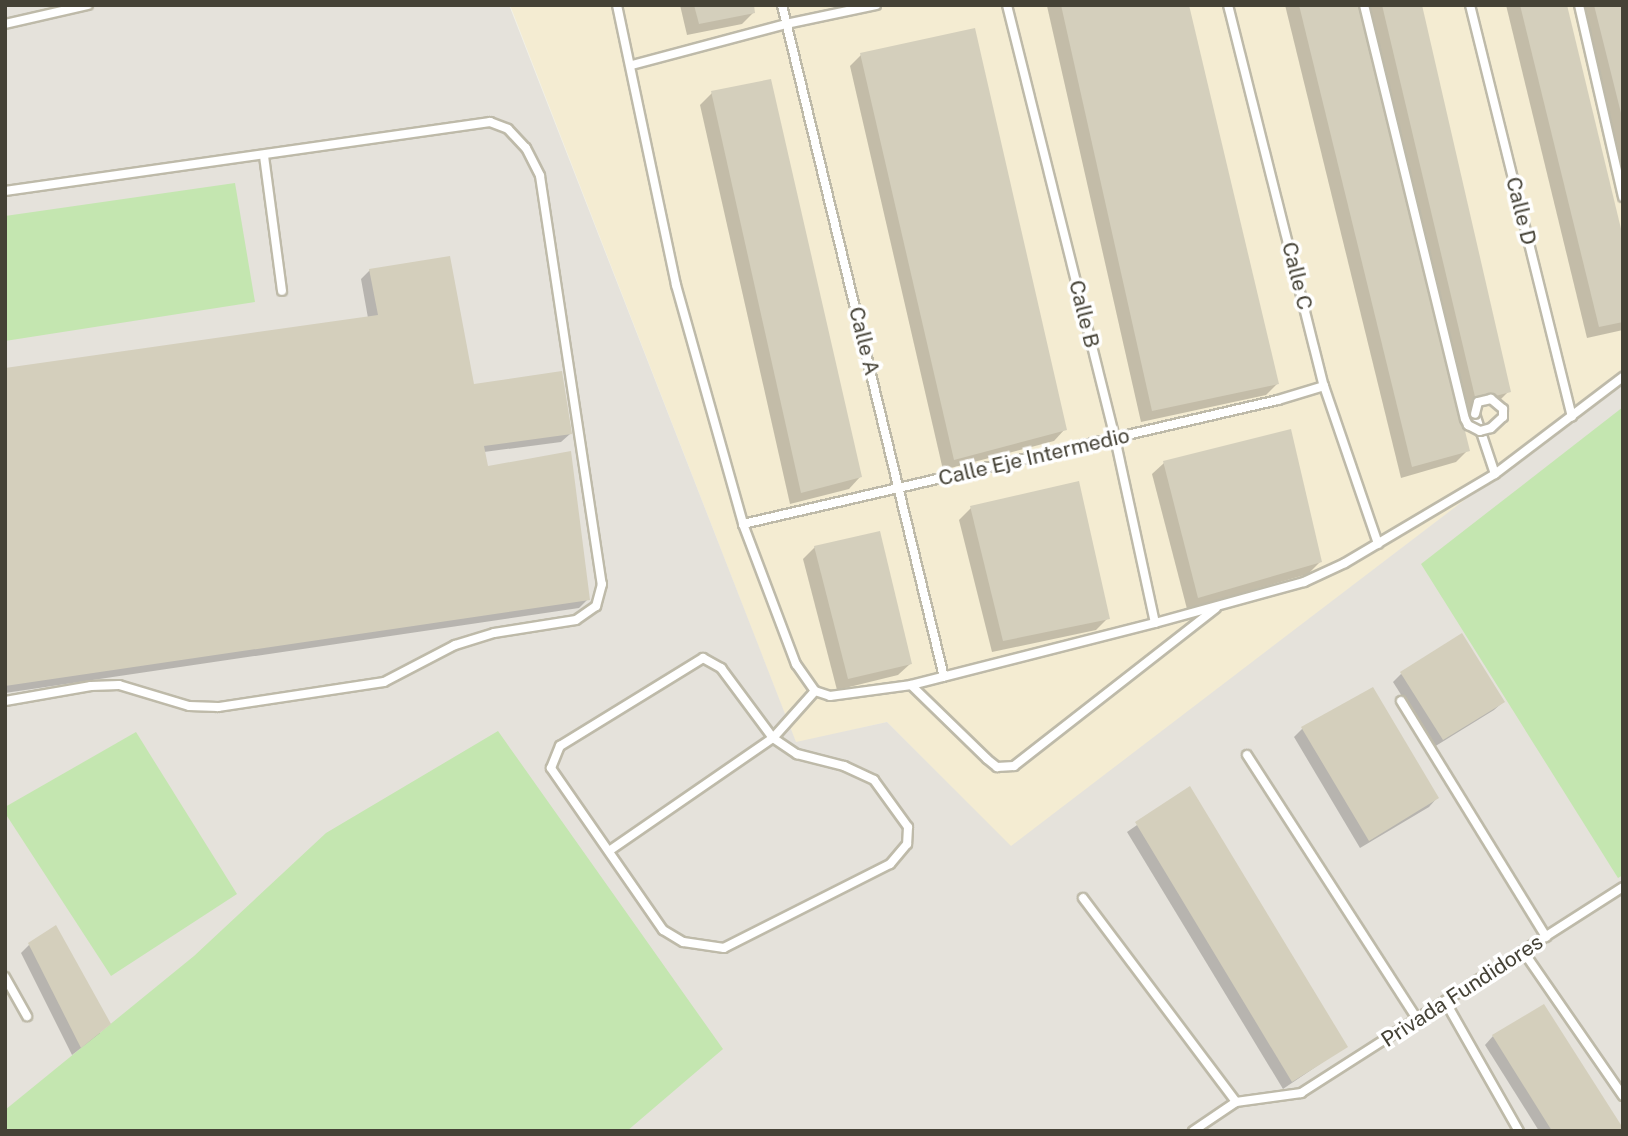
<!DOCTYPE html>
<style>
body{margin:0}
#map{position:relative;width:1628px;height:1136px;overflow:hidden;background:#f2f1e6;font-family:"Public Sans",sans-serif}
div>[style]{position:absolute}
.commercial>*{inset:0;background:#f4ecd2}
.industrial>*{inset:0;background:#e5e2db}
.green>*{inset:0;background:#c4e6b0}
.shadow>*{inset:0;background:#0003}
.building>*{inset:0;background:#d4cfbc}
.roads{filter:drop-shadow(2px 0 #bebaa9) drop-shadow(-2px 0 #bebaa9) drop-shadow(0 2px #bebaa9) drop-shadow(0 -2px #bebaa9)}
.service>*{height:8px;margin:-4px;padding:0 4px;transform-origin:4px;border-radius:4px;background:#fff}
.bridges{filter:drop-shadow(2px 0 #bebaa9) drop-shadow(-2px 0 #bebaa9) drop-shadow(0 2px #bebaa9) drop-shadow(0 -2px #bebaa9)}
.service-bridge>*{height:8px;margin:-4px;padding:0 4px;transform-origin:4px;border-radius:4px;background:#fff}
span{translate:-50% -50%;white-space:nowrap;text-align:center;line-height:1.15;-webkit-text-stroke:7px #fff;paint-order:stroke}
.street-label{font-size:21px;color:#454236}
.frame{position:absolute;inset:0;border:7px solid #454236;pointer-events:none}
</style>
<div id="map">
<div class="commercial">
<i style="clip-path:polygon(510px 5px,1623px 5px,1623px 379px,1011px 847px,887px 722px,796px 743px)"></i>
</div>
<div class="industrial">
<i style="clip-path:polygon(5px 5px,509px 5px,796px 742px,887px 722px,1011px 846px,1623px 379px,1623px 1131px,5px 1131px)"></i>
</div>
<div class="green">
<i style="clip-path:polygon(235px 183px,255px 302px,5px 341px,5px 216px)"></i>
<i style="clip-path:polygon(1623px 407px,1623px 875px,1618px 878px,1421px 564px)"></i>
<i style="clip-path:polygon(498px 731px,723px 1049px,627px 1131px,5px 1131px,5px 1110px,194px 956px,326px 833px)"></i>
<i style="clip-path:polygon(136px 732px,237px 894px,111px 976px,5px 813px,5px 807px)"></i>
</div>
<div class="shadow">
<i style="clip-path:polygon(680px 5px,752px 5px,754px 12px,742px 24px,687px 35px)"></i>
<i style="clip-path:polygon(1187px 5px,1277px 384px,1266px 395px,1141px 422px,1047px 6px)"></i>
<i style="clip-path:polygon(1285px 5px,1357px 5px,1468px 450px,1456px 462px,1401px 478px)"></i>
<i style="clip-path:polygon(1368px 5px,1420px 5px,1509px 391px,1497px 403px,1464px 412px)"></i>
<i style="clip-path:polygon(1506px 5px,1565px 5px,1623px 245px,1623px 330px,1587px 338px)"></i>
<i style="clip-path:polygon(1580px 5px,1623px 5px,1623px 179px)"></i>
<i style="clip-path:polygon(861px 55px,1065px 429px,1054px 441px,943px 470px,850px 66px)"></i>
<i style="clip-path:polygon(712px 93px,860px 477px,849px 489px,790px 504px,700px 105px)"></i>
<i style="clip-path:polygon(370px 270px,472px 386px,570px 434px,561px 442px,484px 452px,486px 468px,588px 599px,579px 608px,5px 693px,5px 370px,368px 318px,361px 279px)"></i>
<i style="clip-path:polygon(1164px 463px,1320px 562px,1308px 574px,1187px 609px,1152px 474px)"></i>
<i style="clip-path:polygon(971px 508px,1108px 618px,1096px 630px,992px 652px,959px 520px)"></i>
<i style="clip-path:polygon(815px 547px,910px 664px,898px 675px,837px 690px,803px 559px)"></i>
<i style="clip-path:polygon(1401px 674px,1503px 702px,1494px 710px,1434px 747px,1393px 682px)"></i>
<i style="clip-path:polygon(1303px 728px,1437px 798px,1429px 807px,1360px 848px,1294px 737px)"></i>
<i style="clip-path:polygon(1189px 789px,1345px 1047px,1283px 1089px,1127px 832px)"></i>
<i style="clip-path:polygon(30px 944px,100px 1033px,72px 1055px,21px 953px)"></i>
<i style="clip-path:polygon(1493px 1036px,1622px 1131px,1539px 1131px,1485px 1045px)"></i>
</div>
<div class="building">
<i style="clip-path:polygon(694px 5px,754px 5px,755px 13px,699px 24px)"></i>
<i style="clip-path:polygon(1061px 5px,1189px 5px,1279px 384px,1152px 411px)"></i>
<i style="clip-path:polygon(1299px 5px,1358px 5px,1470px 451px,1412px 467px)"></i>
<i style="clip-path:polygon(1382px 5px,1422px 5px,1511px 392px,1476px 401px)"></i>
<i style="clip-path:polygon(1520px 5px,1567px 5px,1623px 237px,1623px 322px,1599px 327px)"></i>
<i style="clip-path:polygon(1594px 5px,1623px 5px,1623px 117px,1622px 117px)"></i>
<i style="clip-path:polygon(975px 28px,1067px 430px,954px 460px,860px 53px)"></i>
<i style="clip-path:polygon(771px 79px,862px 477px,801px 493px,711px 91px)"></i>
<i style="clip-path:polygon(450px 256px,474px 384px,562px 371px,572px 434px,484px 446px,488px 466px,571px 451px,590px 600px,5px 686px,5px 368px,378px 315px,369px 269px)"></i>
<i style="clip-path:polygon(1291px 429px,1322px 562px,1198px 598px,1163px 461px)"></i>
<i style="clip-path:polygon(1079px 481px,1110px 619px,1003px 641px,970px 506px)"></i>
<i style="clip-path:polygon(880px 531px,912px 664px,848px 679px,814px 546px)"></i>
<i style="clip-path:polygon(1462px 633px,1505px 702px,1443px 740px,1400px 672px)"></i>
<i style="clip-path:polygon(1373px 687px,1439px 798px,1369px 841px,1301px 727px)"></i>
<i style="clip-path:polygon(1190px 786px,1348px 1047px,1292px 1082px,1135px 822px)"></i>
<i style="clip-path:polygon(56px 925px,111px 1024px,81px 1048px,28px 943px)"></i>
<i style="clip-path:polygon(1544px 1004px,1623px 1128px,1623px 1131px,1552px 1131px,1492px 1035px)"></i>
</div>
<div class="roads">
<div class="service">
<i style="left:617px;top:5px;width:286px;rotate:78.1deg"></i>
<i style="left:676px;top:285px;width:248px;rotate:74.3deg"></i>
<i style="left:743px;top:524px;width:150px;rotate:69.3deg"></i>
<i style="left:796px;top:664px;width:33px;rotate:55deg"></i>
<i style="left:782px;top:5px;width:691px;rotate:76.45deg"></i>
<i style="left:1007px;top:5px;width:446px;rotate:76deg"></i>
<i style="left:1115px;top:438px;width:189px;rotate:77.8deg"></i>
<i style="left:1228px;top:5px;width:393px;rotate:75.9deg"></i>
<i style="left:1324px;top:386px;width:167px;rotate:71.1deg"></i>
<i style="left:1470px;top:5px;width:424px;rotate:76.1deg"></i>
<i style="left:1579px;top:5px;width:197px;rotate:77.1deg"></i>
<i style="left:5px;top:24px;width:85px;rotate:-12.9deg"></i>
<i style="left:632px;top:65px;width:159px;rotate:-14.9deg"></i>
<i style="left:786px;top:24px;width:92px;rotate:-11.9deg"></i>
<i style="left:264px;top:156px;width:136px;rotate:82.4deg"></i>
<i style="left:5px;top:191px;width:490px;rotate:-8.1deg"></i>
<i style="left:490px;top:122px;width:19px;rotate:21deg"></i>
<i style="left:508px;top:129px;width:26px;rotate:47deg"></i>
<i style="left:526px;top:148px;width:31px;rotate:63deg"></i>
<i style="left:540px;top:176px;width:413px;rotate:81.4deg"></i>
<i style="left:602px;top:584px;width:23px;rotate:105deg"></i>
<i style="left:596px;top:606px;width:24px;rotate:145deg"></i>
<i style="left:576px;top:620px;width:83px;rotate:171deg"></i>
<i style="left:494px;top:633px;width:41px;rotate:162.9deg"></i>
<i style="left:455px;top:645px;width:80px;rotate:152.5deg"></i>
<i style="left:384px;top:682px;width:168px;rotate:171.4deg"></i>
<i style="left:218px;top:707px;width:29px;rotate:-178deg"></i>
<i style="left:189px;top:706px;width:73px;rotate:-163.3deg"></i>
<i style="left:119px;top:685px;width:28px;rotate:178deg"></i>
<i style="left:91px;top:686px;width:87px;rotate:170.1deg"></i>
<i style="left:1475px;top:414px;width:63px;rotate:71.6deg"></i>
<i style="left:743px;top:524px;width:549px;rotate:-13.05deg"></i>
<i style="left:1278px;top:400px;width:48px;rotate:-16.9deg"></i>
<i style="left:703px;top:658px;width:21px;rotate:29deg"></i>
<i style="left:721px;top:668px;width:87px;rotate:53.4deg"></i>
<i style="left:773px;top:738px;width:29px;rotate:34deg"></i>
<i style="left:797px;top:754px;width:49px;rotate:14.3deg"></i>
<i style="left:844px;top:766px;width:33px;rotate:25deg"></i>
<i style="left:874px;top:780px;width:58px;rotate:54.1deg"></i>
<i style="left:908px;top:827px;width:17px;rotate:93deg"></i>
<i style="left:907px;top:844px;width:26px;rotate:130deg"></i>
<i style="left:890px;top:864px;width:186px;rotate:153.2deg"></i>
<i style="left:724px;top:948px;width:41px;rotate:-171.7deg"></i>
<i style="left:683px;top:942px;width:23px;rotate:-149deg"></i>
<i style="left:663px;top:930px;width:197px;rotate:-124.7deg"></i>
<i style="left:551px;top:768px;width:24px;rotate:-68deg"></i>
<i style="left:560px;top:746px;width:168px;rotate:-31.6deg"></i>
<i style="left:911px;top:685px;width:106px;rotate:44.2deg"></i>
<i style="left:987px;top:759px;width:13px;rotate:39deg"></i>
<i style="left:997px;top:767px;width:17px;rotate:-3deg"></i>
<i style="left:1014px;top:766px;width:256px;rotate:-38deg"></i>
<i style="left:815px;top:691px;width:16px;rotate:18deg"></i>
<i style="left:830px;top:696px;width:82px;rotate:-7.7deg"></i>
<i style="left:911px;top:685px;width:252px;rotate:-14.3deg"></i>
<i style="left:1155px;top:623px;width:155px;rotate:-15.4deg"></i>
<i style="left:1304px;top:582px;width:45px;rotate:-24.9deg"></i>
<i style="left:1345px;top:563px;width:174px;rotate:-30.7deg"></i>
<i style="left:1495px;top:474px;width:161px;rotate:-37.2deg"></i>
<i style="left:1401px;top:701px;width:277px;rotate:58.4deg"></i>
<i style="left:1247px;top:755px;width:314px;rotate:57.2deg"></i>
<i style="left:609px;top:851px;width:199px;rotate:-34.6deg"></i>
<i style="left:773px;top:738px;width:63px;rotate:-48.2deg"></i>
<i style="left:1083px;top:898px;width:255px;rotate:53.1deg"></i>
<i style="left:1236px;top:1102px;width:66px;rotate:-7.9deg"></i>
<i style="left:1301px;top:1093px;width:382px;rotate:-32.6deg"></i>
<i style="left:1523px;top:951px;width:176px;rotate:55.4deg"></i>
<i style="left:5px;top:977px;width:45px;rotate:60.6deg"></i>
<i style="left:1445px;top:1001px;width:150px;rotate:60.4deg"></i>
<i style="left:1193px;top:1131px;width:52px;rotate:-34deg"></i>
</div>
</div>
<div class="bridges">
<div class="service-bridge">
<i style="left:1364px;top:5px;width:426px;rotate:76.3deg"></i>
<i style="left:1465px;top:419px;width:7px;rotate:63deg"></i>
<i style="left:1468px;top:425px;width:13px;rotate:27deg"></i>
<i style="left:1480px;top:431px;width:11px;rotate:-15deg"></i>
<i style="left:1491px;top:428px;width:16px;rotate:-43deg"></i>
<i style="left:1503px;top:417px;width:8px;rotate:-90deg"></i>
<i style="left:1503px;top:409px;width:16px;rotate:-140deg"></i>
<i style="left:1491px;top:399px;width:13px;rotate:167deg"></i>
<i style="left:1478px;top:402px;width:12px;rotate:104deg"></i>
</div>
</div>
<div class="street-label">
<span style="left:1521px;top:211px;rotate:76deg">Calle D</span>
<span style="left:1297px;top:276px;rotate:76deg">Calle C</span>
<span style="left:1084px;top:314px;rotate:76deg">Calle B</span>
<span style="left:864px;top:341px;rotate:76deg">Calle A</span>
<span style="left:1034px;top:457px;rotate:-13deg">Calle Eje Intermedio</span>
<span style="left:1462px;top:991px;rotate:-33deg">Privada Fundidores</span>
</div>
<div class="frame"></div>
</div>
